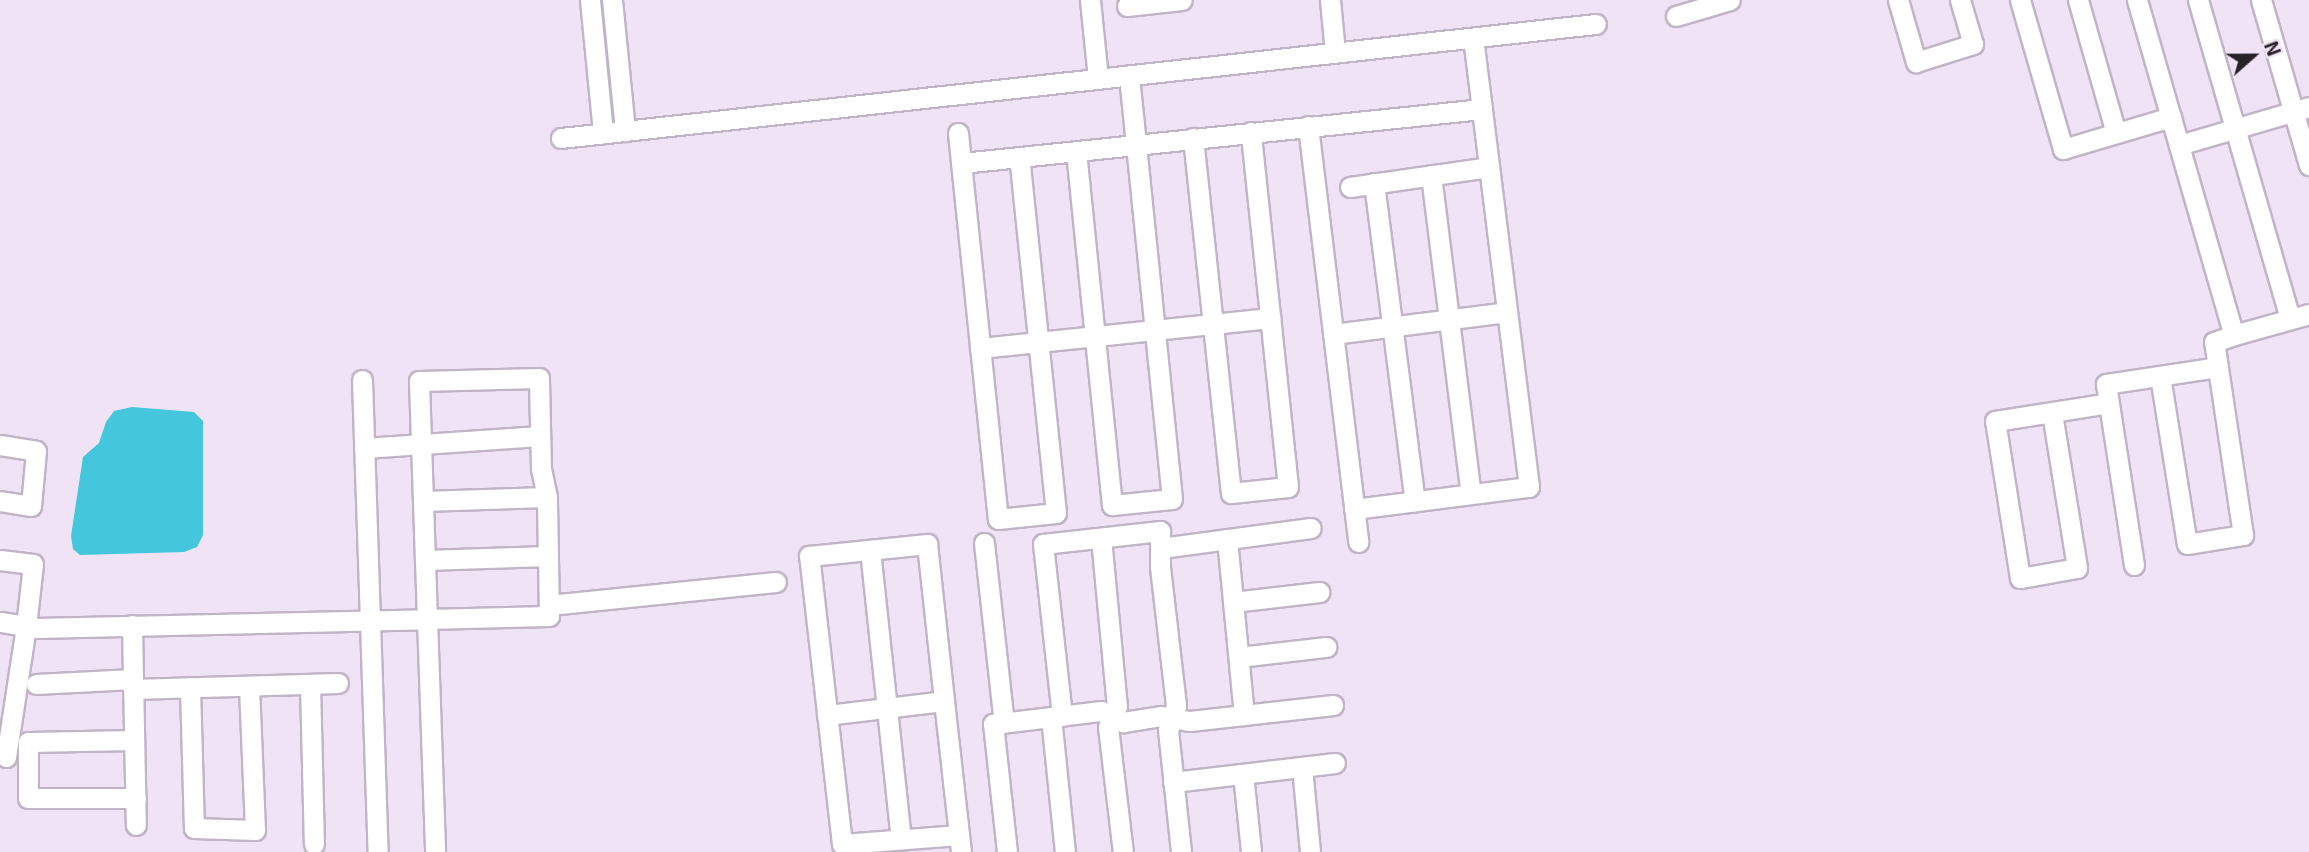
<!DOCTYPE html>
<style>
body{margin:0}
#map{position:relative;width:2309px;height:852px;overflow:hidden;background:#f0e3f6;font-family:"Exo 2",sans-serif}
div>[style]{position:absolute}
.water>*{inset:0;background:#44c7dc}
.roads{filter:drop-shadow(2px 0 #c1b4c6) drop-shadow(-2px 0 #c1b4c6) drop-shadow(0 2px #c1b4c6) drop-shadow(0 -2px #c1b4c6)}
.minor>*{height:19px;margin:-9.5px;padding:0 9.5px;transform-origin:9.5px;border-radius:9.5px;background:#fff}
span{translate:-50% -50%;white-space:nowrap;text-align:center;line-height:1.15;-webkit-text-stroke:7px #f0e3f6;paint-order:stroke}
.north{position:absolute;left:2218px;top:21px;width:70px;height:70px;-webkit-text-stroke:5px #f0e3f6;paint-order:stroke;rotate:69deg;font-size:19px;font-weight:700;line-height:28px;text-align:center;color:#272229}
.north::after{content:'';display:block;margin:auto;width:24px;height:32px;background:#272229;clip-path:polygon(50% 0,100% 100%,50% 72%,0 100%)}
</style>
<div id="map">
<div class="water">
<i style="clip-path:polygon(132px 407px,194px 412px,203px 421px,203px 535px,197px 547px,184px 552px,80px 555px,73px 549px,71px 536px,83px 457px,99px 443px,106px 422px,114px 411px)"></i>
</div>
<div class="roads">
<div class="minor">
<i style="left:590px;top:0;width:134px;rotate:84.4deg"></i>
<i style="left:612px;top:0;width:132px;rotate:84.3deg"></i>
<i style="left:1090px;top:0;width:79px;rotate:84.2deg"></i>
<i style="left:1330px;top:0;width:53px;rotate:84.6deg"></i>
<i style="left:1898px;top:0;width:65px;rotate:73.8deg"></i>
<i style="left:1916px;top:62px;width:60px;rotate:-17.5deg"></i>
<i style="left:1973px;top:44px;width:46px;rotate:-106.5deg"></i>
<i style="left:2020px;top:0;width:155px;rotate:73.9deg"></i>
<i style="left:2063px;top:149px;width:113px;rotate:-16.5deg"></i>
<i style="left:2078px;top:0;width:138px;rotate:74.1deg"></i>
<i style="left:2137px;top:0;width:349px;rotate:73.9deg"></i>
<i style="left:2234px;top:335px;width:78px;rotate:-15.6deg"></i>
<i style="left:2198px;top:0;width:332px;rotate:73.9deg"></i>
<i style="left:2261px;top:0;width:172px;rotate:73.8deg"></i>
<i style="left:1127px;top:6px;width:55px;rotate:-6.2deg"></i>
<i style="left:1676px;top:16px;width:56px;rotate:-16.5deg"></i>
<i style="left:1308px;top:126px;width:419px;rotate:83.1deg"></i>
<i style="left:958px;top:133px;width:388px;rotate:84.1deg"></i>
<i style="left:998px;top:519px;width:58px;rotate:-5.9deg"></i>
<i style="left:1056px;top:513px;width:358px;rotate:-95.9deg"></i>
<i style="left:561px;top:138px;width:1041px;rotate:-6.29deg"></i>
<i style="left:1193px;top:138px;width:357px;rotate:83.9deg"></i>
<i style="left:1231px;top:493px;width:57px;rotate:-6deg"></i>
<i style="left:1288px;top:487px;width:357px;rotate:-96deg"></i>
<i style="left:2179px;top:145px;width:135px;rotate:-16.3deg"></i>
<i style="left:1076px;top:151px;width:356px;rotate:84.2deg"></i>
<i style="left:1112px;top:505px;width:60px;rotate:-5.7deg"></i>
<i style="left:1172px;top:499px;width:426px;rotate:-95.8deg"></i>
<i style="left:962px;top:163px;width:523px;rotate:-5.93deg"></i>
<i style="left:1431px;top:175px;width:321px;rotate:82.9deg"></i>
<i style="left:1374px;top:183px;width:321px;rotate:82.7deg"></i>
<i style="left:1350px;top:187px;width:140px;rotate:-8.2deg"></i>
<i style="left:1333px;top:334px;width:175px;rotate:-7.2deg"></i>
<i style="left:980px;top:348px;width:292px;rotate:-5.9deg"></i>
<i style="left:2160px;top:376px;width:170px;rotate:80.9deg"></i>
<i style="left:2187px;top:544px;width:57px;rotate:-9.1deg"></i>
<i style="left:2243px;top:535px;width:195px;rotate:-98.5deg"></i>
<i style="left:2214px;top:342px;width:21px;rotate:-19deg"></i>
<i style="left:362px;top:380px;width:472px;rotate:88.1deg"></i>
<i style="left:2052px;top:413px;width:157px;rotate:80.8deg"></i>
<i style="left:2077px;top:568px;width:58px;rotate:170deg"></i>
<i style="left:2020px;top:578px;width:159px;rotate:-99deg"></i>
<i style="left:1995px;top:421px;width:115px;rotate:-9deg"></i>
<i style="left:0;top:445px;width:36px;rotate:9deg"></i>
<i style="left:36px;top:451px;width:55px;rotate:95.2deg"></i>
<i style="left:31px;top:506px;width:31px;rotate:-171deg"></i>
<i style="left:364px;top:448px;width:176px;rotate:-3.9deg"></i>
<i style="left:423px;top:501px;width:124px;rotate:-1.8deg"></i>
<i style="left:1354px;top:509px;width:176px;rotate:-7.2deg"></i>
<i style="left:1529px;top:487px;width:452px;rotate:-97.1deg"></i>
<i style="left:1101px;top:538px;width:169px;rotate:84.6deg"></i>
<i style="left:1117px;top:706px;width:23px;rotate:113deg"></i>
<i style="left:1108px;top:727px;width:126px;rotate:83.2deg"></i>
<i style="left:1227px;top:539px;width:177px;rotate:84.5deg"></i>
<i style="left:984px;top:543px;width:181px;rotate:83.7deg"></i>
<i style="left:1161px;top:548px;width:151px;rotate:-7.6deg"></i>
<i style="left:870px;top:550px;width:291px;rotate:83.9deg"></i>
<i style="left:0;top:560px;width:33px;rotate:7deg"></i>
<i style="left:33px;top:564px;width:62px;rotate:96.4deg"></i>
<i style="left:26px;top:626px;width:26px;rotate:-171deg"></i>
<i style="left:425px;top:560px;width:123px;rotate:-1.9deg"></i>
<i style="left:2134px;top:565px;width:183px;rotate:-98.8deg"></i>
<i style="left:2106px;top:384px;width:113px;rotate:-8.6deg"></i>
<i style="left:1233px;top:602px;width:87px;rotate:-6.6deg"></i>
<i style="left:549px;top:605px;width:228px;rotate:-5.8deg"></i>
<i style="left:132px;top:625px;width:200px;rotate:88.9deg"></i>
<i style="left:36px;top:628px;width:391px;rotate:-1.3deg"></i>
<i style="left:427px;top:619px;width:122px;rotate:-1.4deg"></i>
<i style="left:549px;top:616px;width:119px;rotate:-91deg"></i>
<i style="left:547px;top:497px;width:29px;rotate:-102deg"></i>
<i style="left:541px;top:469px;width:91px;rotate:-91.3deg"></i>
<i style="left:539px;top:378px;width:120px;rotate:178.6deg"></i>
<i style="left:419px;top:381px;width:179px;rotate:88.1deg"></i>
<i style="left:425px;top:560px;width:59px;rotate:88.1deg"></i>
<i style="left:427px;top:619px;width:233px;rotate:88deg"></i>
<i style="left:1239px;top:657px;width:88px;rotate:-6.6deg"></i>
<i style="left:36px;top:684px;width:97px;rotate:-3deg"></i>
<i style="left:310px;top:684px;width:160px;rotate:88.6deg"></i>
<i style="left:190px;top:687px;width:141px;rotate:88.4deg"></i>
<i style="left:194px;top:828px;width:61px;rotate:1.9deg"></i>
<i style="left:255px;top:830px;width:144px;rotate:-92.4deg"></i>
<i style="left:133px;top:689px;width:205px;rotate:-1.7deg"></i>
<i style="left:827px;top:715px;width:118px;rotate:-6.8deg"></i>
<i style="left:1062px;top:716px;width:173px;rotate:-96.3deg"></i>
<i style="left:1043px;top:544px;width:118px;rotate:-6.3deg"></i>
<i style="left:1160px;top:531px;width:36px;rotate:90deg"></i>
<i style="left:1160px;top:567px;width:140px;rotate:83.4deg"></i>
<i style="left:1176px;top:706px;width:25px;rotate:108deg"></i>
<i style="left:1168px;top:730px;width:123px;rotate:83.9deg"></i>
<i style="left:1051px;top:717px;width:136px;rotate:84.1deg"></i>
<i style="left:134px;top:740px;width:106px;rotate:178.9deg"></i>
<i style="left:28px;top:742px;width:56px;rotate:90deg"></i>
<i style="left:28px;top:798px;width:108px"></i>
<i style="left:6px;top:757px;width:133px;rotate:-81.3deg"></i>
<i style="left:1302px;top:767px;width:85px;rotate:84.6deg"></i>
<i style="left:1243px;top:774px;width:78px;rotate:84.1deg"></i>
<i style="left:1173px;top:782px;width:163px;rotate:-6.7deg"></i>
<i style="left:959px;top:835px;width:117px;rotate:175.6deg"></i>
<i style="left:842px;top:844px;width:290px;rotate:-96.5deg"></i>
<i style="left:809px;top:556px;width:119px;rotate:-5.8deg"></i>
<i style="left:927px;top:544px;width:158px;rotate:83.8deg"></i>
<i style="left:944px;top:701px;width:135px;rotate:83.6deg"></i>
<i style="left:959px;top:835px;width:17px;rotate:83deg"></i>
<i style="left:1007px;top:852px;width:129px;rotate:-96.2deg"></i>
<i style="left:993px;top:724px;width:109px;rotate:-6.9deg"></i>
<i style="left:1101px;top:711px;width:25px;rotate:27deg"></i>
<i style="left:1123px;top:722px;width:38px;rotate:-9deg"></i>
<i style="left:1161px;top:716px;width:29px;rotate:10deg"></i>
<i style="left:1190px;top:721px;width:144px;rotate:-6.4deg"></i>
</div>
</div>
<div class="north">N</div>
</div>
